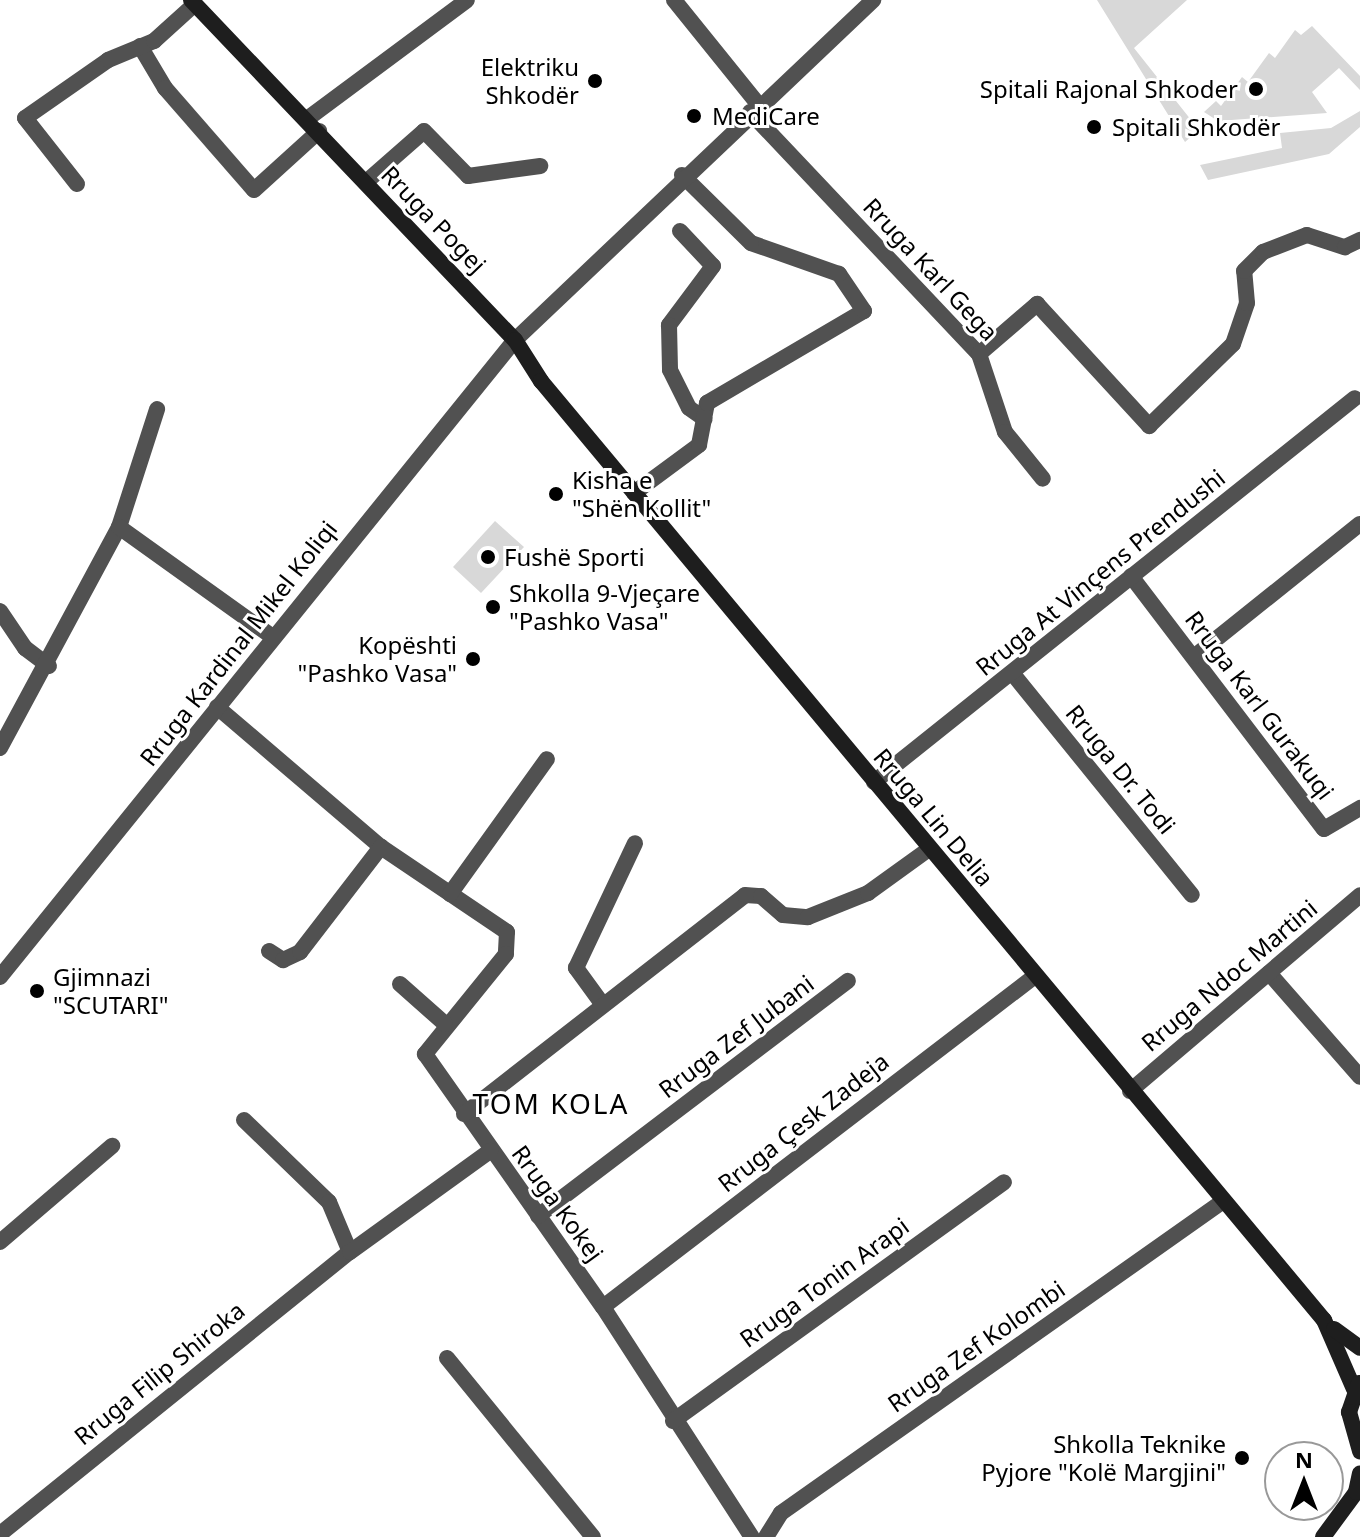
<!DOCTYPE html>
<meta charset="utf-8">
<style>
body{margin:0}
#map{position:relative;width:1360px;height:1537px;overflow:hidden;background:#fff;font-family:"Noto Sans",sans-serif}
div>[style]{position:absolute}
.green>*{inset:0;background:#d8d8d8}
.minor>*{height:16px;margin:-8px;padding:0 8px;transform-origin:8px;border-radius:8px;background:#515151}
.tertiary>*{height:16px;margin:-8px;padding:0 8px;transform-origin:8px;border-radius:8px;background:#515151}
.secondary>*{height:16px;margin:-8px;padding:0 8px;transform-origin:8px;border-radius:8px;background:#1e1e1e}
.dots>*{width:22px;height:22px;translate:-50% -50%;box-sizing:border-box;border:4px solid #fff;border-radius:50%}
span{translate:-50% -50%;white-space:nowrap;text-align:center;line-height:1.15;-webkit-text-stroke:6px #fff;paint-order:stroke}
.poi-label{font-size:24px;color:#000}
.right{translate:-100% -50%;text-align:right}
.left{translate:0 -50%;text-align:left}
.street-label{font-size:24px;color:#000}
.quarter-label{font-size:28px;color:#000;letter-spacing:2px}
.north{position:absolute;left:1264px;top:1441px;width:80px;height:80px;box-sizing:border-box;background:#fff;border:2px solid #999;border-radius:50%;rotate:0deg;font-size:22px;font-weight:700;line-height:32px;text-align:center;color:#000}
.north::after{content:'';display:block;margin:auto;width:28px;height:36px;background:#000;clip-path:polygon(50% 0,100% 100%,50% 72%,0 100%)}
</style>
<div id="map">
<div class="green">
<i style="clip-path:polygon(1097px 0,1187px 0,1134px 48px,1199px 130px,1185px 142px)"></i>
<i style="clip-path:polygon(1312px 26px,1360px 76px,1360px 90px,1339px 68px,1312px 92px,1327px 113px,1218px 121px,1204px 112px,1216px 101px,1221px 106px,1242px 77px,1248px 82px,1269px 53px,1275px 58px,1295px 30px,1301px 35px)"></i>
<i style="clip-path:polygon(1360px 111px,1360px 127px,1329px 154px,1208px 180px,1200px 165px,1282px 148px,1280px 133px,1331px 128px)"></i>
<i style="clip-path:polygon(495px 521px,524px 547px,481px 593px,453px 567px)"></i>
</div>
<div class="minor">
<i style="left:674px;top:0;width:134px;rotate:51.1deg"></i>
<i style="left:140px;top:46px;width:49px;rotate:59.2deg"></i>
<i style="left:165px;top:88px;width:135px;rotate:48.9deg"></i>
<i style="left:254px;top:190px;width:88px;rotate:-42.2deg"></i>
<i style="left:750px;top:112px;width:333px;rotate:46.6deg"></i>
<i style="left:979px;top:354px;width:82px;rotate:71.6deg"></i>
<i style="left:1005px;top:432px;width:60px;rotate:51deg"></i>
<i style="left:307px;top:119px;width:199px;rotate:-36.6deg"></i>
<i style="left:366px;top:182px;width:77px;rotate:-41.3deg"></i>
<i style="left:424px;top:131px;width:63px;rotate:45.6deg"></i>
<i style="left:468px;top:176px;width:73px;rotate:-7.9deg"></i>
<i style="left:77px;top:184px;width:84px;rotate:-128.2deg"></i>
<i style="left:25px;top:118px;width:101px;rotate:-34.9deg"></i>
<i style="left:108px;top:60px;width:50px;rotate:-22.4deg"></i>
<i style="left:154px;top:41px;width:55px;rotate:-42.1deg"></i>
<i style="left:680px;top:231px;width:48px;rotate:46.7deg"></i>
<i style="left:713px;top:266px;width:74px;rotate:126.7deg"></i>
<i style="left:669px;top:325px;width:45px;rotate:88.7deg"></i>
<i style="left:670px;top:370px;width:42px;rotate:63.4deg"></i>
<i style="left:689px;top:408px;width:19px;rotate:35deg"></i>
<i style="left:979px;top:354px;width:77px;rotate:-40.8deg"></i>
<i style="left:1037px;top:304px;width:166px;rotate:47.4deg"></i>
<i style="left:1149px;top:426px;width:117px;rotate:-44.3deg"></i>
<i style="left:1233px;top:344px;width:43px;rotate:-71.1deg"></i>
<i style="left:1247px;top:303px;width:32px;rotate:-95deg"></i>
<i style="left:1244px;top:271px;width:27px;rotate:-45deg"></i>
<i style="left:1263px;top:252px;width:47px;rotate:-21.1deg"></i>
<i style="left:1307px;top:235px;width:40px;rotate:18deg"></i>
<i style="left:1345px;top:247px;width:17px;rotate:-25deg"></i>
<i style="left:634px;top:493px;width:81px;rotate:-36.4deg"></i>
<i style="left:699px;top:445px;width:43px;rotate:-79.2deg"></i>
<i style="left:707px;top:403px;width:182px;rotate:-30.4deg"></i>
<i style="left:864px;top:311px;width:45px;rotate:-124deg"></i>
<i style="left:839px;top:274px;width:93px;rotate:-160.6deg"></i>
<i style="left:751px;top:243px;width:97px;rotate:-135.4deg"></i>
<i style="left:119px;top:527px;width:124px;rotate:-72.1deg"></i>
<i style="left:1131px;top:576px;width:318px;rotate:52.7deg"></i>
<i style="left:1324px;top:829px;width:42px;rotate:-30.3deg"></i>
<i style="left:0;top:611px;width:45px;rotate:56deg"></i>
<i style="left:25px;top:648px;width:30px;rotate:37deg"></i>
<i style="left:1195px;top:656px;width:211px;rotate:-38.7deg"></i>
<i style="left:1013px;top:674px;width:284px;rotate:51deg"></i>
<i style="left:217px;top:707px;width:216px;rotate:40.5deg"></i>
<i style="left:381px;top:847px;width:152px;rotate:34deg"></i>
<i style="left:507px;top:932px;width:22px;rotate:93deg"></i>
<i style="left:506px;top:954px;width:129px;rotate:129deg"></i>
<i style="left:425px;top:1054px;width:309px;rotate:54.9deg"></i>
<i style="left:603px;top:1307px;width:274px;rotate:57.1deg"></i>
<i style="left:0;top:748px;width:251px;rotate:-61.7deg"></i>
<i style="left:119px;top:527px;width:187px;rotate:35.6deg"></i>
<i style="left:874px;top:782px;width:615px;rotate:-38.6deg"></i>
<i style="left:450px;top:894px;width:166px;rotate:-54.3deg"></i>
<i style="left:269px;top:951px;width:17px;rotate:33deg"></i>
<i style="left:283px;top:960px;width:19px;rotate:-25deg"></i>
<i style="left:300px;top:952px;width:133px;rotate:-52.4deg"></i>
<i style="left:1269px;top:973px;width:138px;rotate:48.8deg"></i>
<i style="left:400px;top:984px;width:60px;rotate:41.6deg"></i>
<i style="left:603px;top:1005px;width:46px;rotate:-126.1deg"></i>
<i style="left:576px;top:968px;width:138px;rotate:-64.7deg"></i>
<i style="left:1130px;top:1091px;width:302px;rotate:-40.4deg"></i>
<i style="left:464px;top:1114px;width:356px;rotate:-37.9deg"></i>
<i style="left:745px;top:895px;width:16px;rotate:4deg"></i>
<i style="left:761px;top:896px;width:29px;rotate:41deg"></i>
<i style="left:783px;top:915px;width:25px;rotate:5deg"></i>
<i style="left:808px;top:917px;width:65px;rotate:-21.8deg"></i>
<i style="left:868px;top:893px;width:75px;rotate:-35.8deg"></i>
<i style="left:244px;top:1120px;width:118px;rotate:44deg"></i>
<i style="left:329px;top:1202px;width:54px;rotate:67.2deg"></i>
<i style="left:538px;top:1216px;width:389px;rotate:-37.2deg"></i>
<i style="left:0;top:1242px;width:148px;rotate:-40.6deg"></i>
<i style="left:603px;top:1307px;width:544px;rotate:-37.46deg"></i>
<i style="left:447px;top:1358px;width:231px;rotate:50.8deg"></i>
<i style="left:673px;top:1421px;width:408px;rotate:-35.8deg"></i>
<i style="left:0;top:1534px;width:449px;rotate:-38.9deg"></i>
<i style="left:350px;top:1252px;width:173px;rotate:-35.8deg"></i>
<i style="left:766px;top:1537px;width:28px;rotate:-58deg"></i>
<i style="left:781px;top:1513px;width:540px;rotate:-35.19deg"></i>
</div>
<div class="tertiary">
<i style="left:0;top:977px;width:819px;rotate:-51.05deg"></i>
<i style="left:515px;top:340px;width:494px;rotate:-43.5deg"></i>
</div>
<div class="secondary">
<i style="left:191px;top:0;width:470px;rotate:46.4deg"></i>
<i style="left:515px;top:340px;width:49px;rotate:57.6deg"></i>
<i style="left:541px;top:381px;width:1223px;rotate:50.18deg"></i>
<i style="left:1324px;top:1320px;width:75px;rotate:66.5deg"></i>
<i style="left:1334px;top:1329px;width:32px;rotate:36deg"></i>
<i style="left:1359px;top:1383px;width:31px;rotate:109deg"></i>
<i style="left:1349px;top:1412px;width:41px;rotate:74.2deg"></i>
<i style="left:1323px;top:1537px;width:56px;rotate:-53.7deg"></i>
<i style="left:1356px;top:1492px;width:19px;rotate:-78deg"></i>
</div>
<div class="dots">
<i style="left:595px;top:81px;background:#000"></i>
<i style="left:1256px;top:89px;background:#000"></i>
<i style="left:694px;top:116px;background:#000"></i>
<i style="left:1094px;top:127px;background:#000"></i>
<i style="left:556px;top:494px;background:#000"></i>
<i style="left:488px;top:557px;background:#000"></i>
<i style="left:493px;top:607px;background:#000"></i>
<i style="left:473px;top:659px;background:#000"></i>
<i style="left:37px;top:991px;background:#000"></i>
<i style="left:1242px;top:1458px;background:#000"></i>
</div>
<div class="poi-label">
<span class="right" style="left:579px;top:81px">Elektriku<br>Shkodër</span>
<span class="right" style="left:1238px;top:89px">Spitali Rajonal Shkoder</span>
<span class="left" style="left:712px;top:116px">MediCare</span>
<span class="left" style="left:1112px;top:127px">Spitali Shkodër</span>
<span class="left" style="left:572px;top:494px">Kisha e<br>"Shën Kollit"</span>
<span class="left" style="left:504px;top:557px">Fushë Sporti</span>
<span class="left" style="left:509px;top:607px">Shkolla 9-Vjeçare<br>"Pashko Vasa"</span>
<span class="right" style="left:457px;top:659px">Kopështi<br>"Pashko Vasa"</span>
<span class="left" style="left:53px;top:991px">Gjimnazi<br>"SCUTARI"</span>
<span class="right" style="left:1226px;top:1458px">Shkolla Teknike<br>Pyjore "Kolë Margjini"</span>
</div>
<div class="street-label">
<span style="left:434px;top:219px;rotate:46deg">Rruga Pogej</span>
<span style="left:931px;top:269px;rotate:47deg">Rruga Karl Gega</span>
<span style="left:1100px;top:572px;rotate:-39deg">Rruga At Vinçens Prendushi</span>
<span style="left:238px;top:643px;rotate:-52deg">Rruga Kardinal Mikel Koliqi</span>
<span style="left:1260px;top:705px;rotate:53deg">Rruga Karl Gurakuqi</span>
<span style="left:1121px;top:769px;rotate:51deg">Rruga Dr. Todi</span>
<span style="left:934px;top:817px;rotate:50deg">Rruga Lin Delia</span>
<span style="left:1229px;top:975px;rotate:-40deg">Rruga Ndoc Martini</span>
<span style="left:736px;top:1036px;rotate:-37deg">Rruga Zef Jubani</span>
<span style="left:803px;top:1122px;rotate:-38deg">Rruga Çesk Zadeja</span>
<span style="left:558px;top:1203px;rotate:54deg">Rruga Kokej</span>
<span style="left:824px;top:1282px;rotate:-36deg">Rruga Tonin Arapi</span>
<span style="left:976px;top:1346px;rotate:-35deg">Rruga Zef Kolombi</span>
<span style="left:159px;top:1373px;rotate:-39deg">Rruga Filip Shiroka</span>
</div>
<div class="quarter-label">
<span style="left:551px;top:1103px">TOM KOLA</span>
</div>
<div class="north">N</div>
</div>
